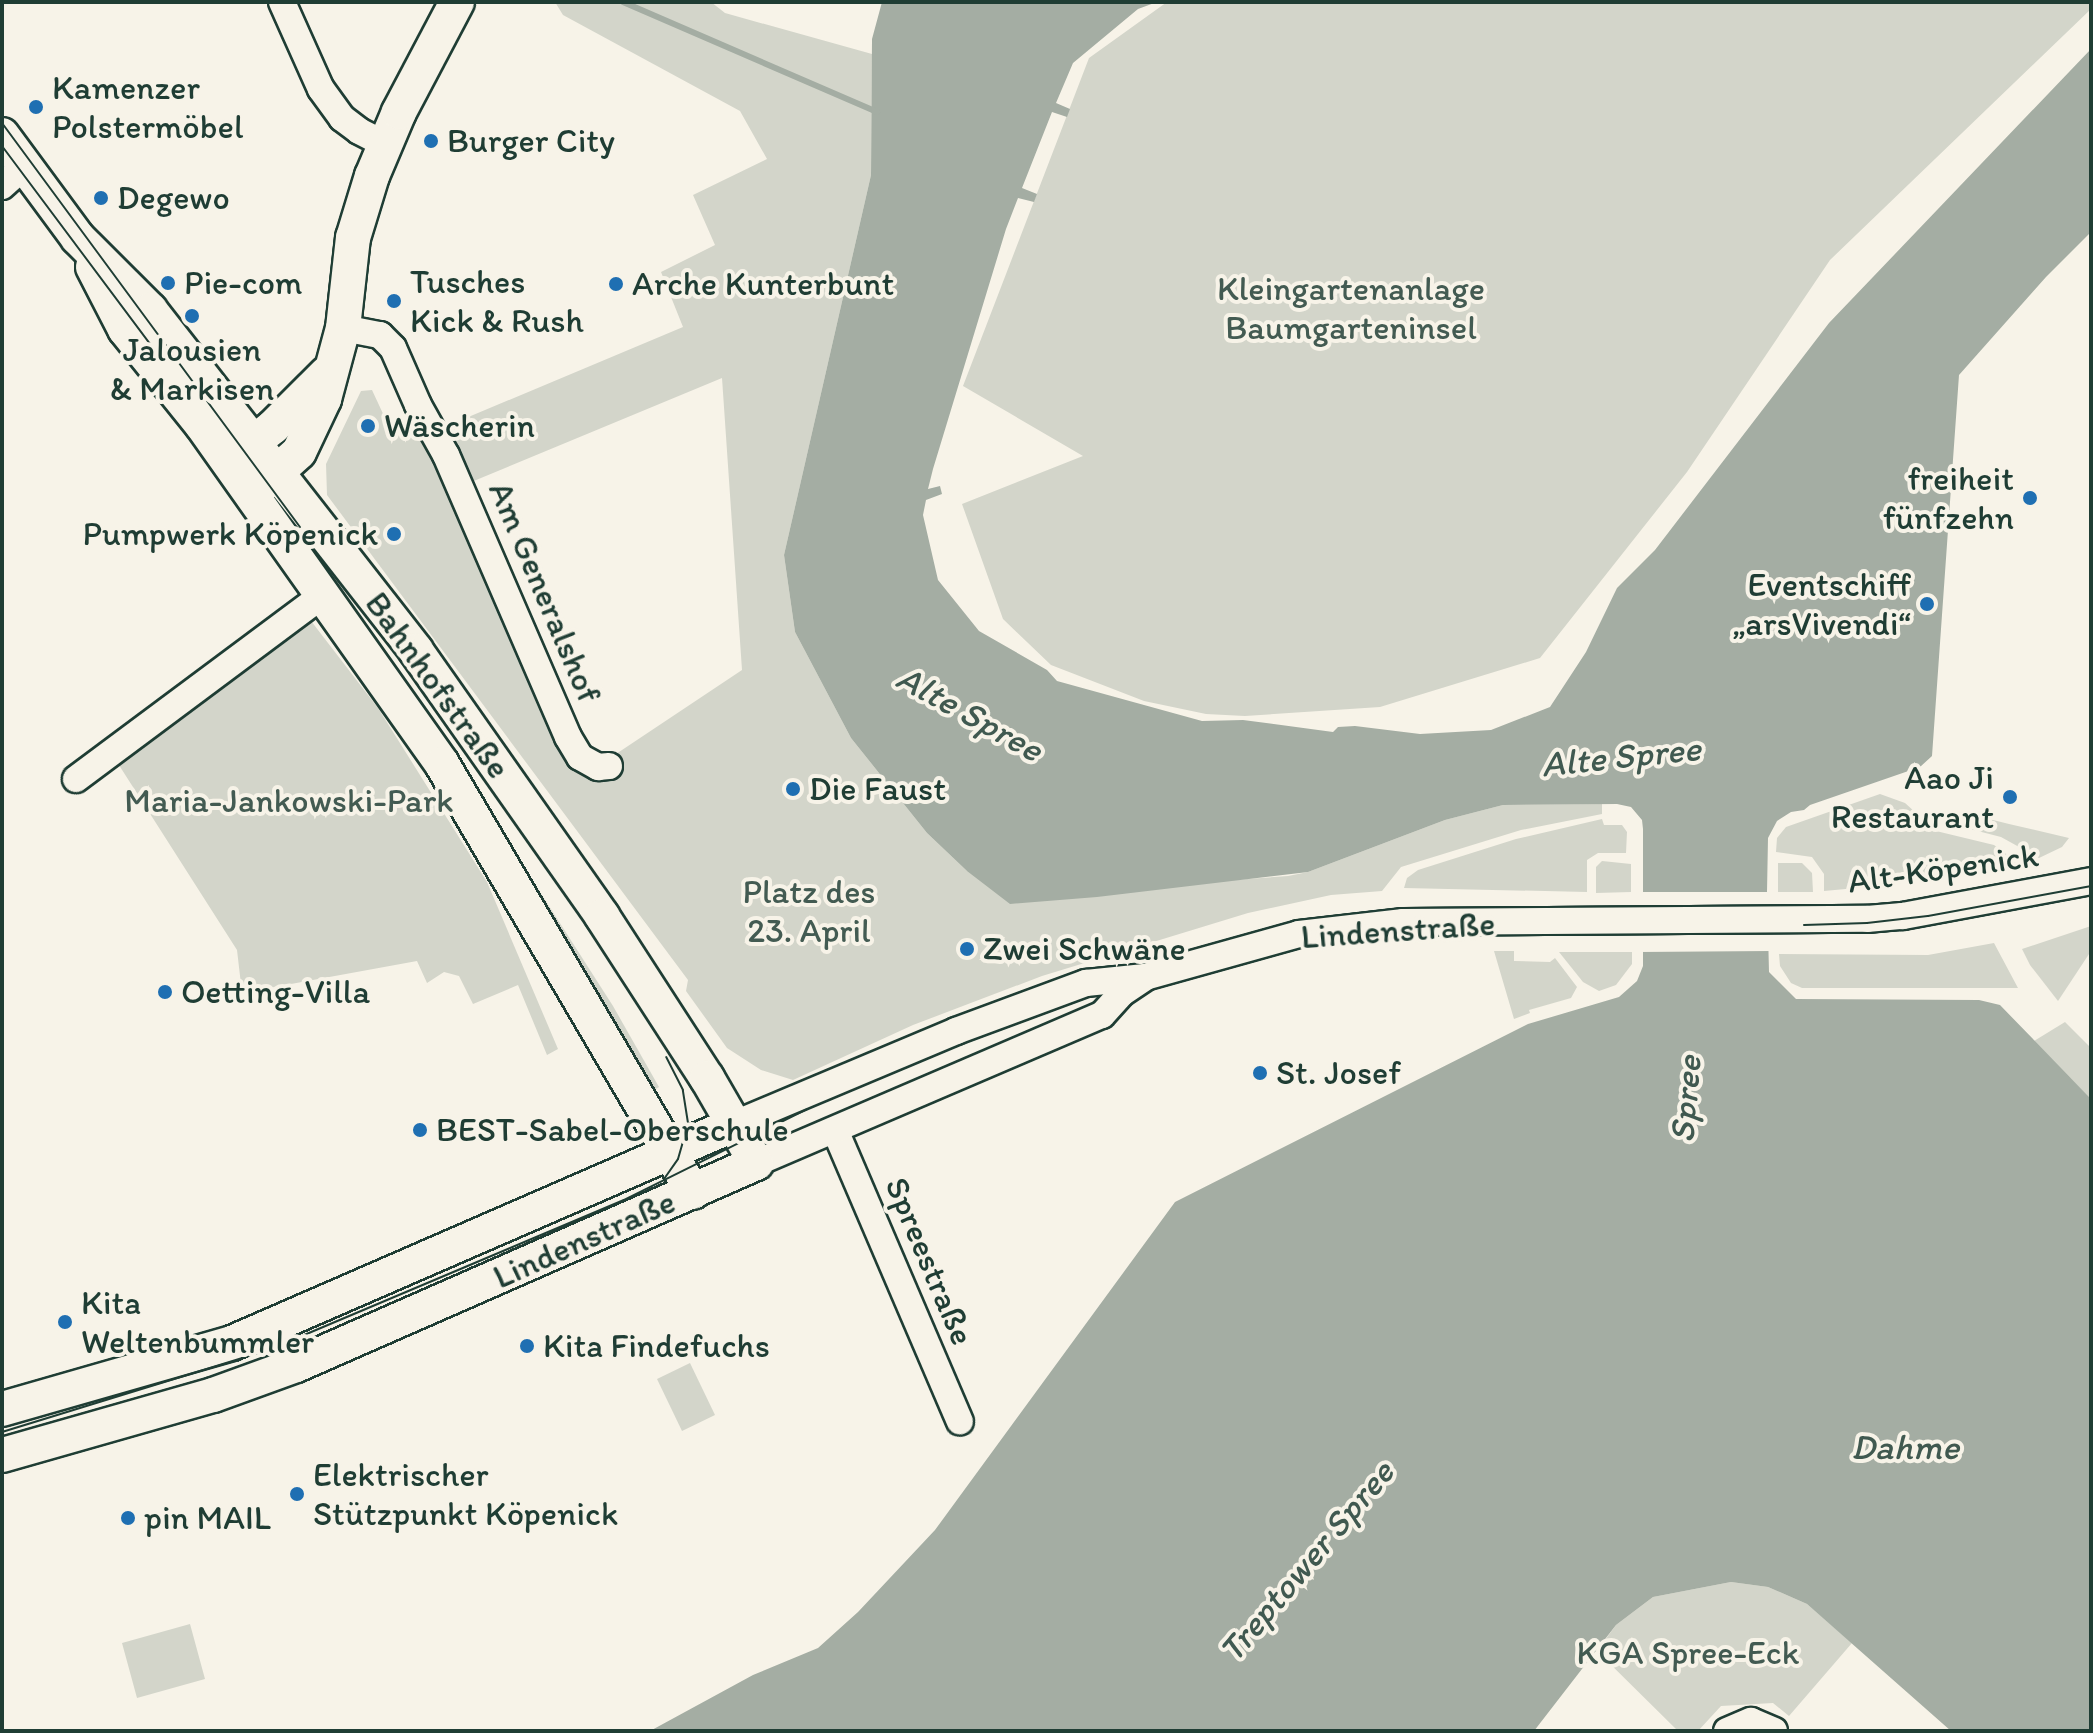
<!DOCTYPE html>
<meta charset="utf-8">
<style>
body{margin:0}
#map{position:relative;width:2093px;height:1733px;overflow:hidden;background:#f7f3e8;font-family:Itim,sans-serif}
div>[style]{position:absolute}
.green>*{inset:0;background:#d3d5ca}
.water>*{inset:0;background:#a4ada3}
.pier>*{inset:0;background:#f7f3e8}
.stream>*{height:6px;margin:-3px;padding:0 3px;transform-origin:3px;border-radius:3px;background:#a4ada3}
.roads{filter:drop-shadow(2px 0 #1f3d34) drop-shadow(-2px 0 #1f3d34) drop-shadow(0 2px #1f3d34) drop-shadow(0 -2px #1f3d34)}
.minor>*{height:26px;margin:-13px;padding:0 13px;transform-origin:13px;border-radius:13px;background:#f7f3e8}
.major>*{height:34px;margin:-17px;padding:0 17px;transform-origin:17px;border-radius:17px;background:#f7f3e8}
.tram>*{height:2px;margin:-1px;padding:0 1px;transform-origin:1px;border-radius:1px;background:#1f3d34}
.dots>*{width:22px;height:22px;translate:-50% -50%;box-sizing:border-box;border:4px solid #f7f3e8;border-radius:50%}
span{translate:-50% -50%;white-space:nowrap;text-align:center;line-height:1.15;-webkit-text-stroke:8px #f7f3e8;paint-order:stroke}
.poi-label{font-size:34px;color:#1f3d34}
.left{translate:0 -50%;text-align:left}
.right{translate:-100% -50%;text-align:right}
.park-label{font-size:34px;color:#435b52}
.street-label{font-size:34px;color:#1f3d34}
.water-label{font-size:36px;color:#405950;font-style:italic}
.frame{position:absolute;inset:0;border:4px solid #1f3d34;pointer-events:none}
</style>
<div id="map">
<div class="green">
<i style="clip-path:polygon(evenodd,555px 2px,711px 2px,725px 13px,872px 54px,871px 175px,784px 555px,795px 632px,851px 738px,927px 833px,967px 871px,1206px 882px,1288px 876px,1308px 872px,1445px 820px,1503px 805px,1602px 804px,1602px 814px,1521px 830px,1401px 867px,1382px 891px,1331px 895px,1248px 913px,1042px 976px,913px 1025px,793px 1080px,761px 1070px,727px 1048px,686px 991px,688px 980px,327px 495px,326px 464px,361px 391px,372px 390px,385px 418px,409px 424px,416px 439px,683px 327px,661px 272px,715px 245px,693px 195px,767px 159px,740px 111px,563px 15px,555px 2px,722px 378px,742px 670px,589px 772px,452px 490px,722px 378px)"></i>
<i style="clip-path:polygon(1167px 2px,2091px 2px,2091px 9px,1830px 260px,1687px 472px,1540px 658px,1380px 707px,1245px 716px,1206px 714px,1144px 701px,1051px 665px,1003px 619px,962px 504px,1083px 456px,963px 386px,1089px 58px)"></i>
<i style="clip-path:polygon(308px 617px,378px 708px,487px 882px,558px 1049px,547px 1055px,518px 985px,473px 1004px,459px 976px,444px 972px,427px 983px,417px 961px,242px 993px,237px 950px,117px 762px)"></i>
<i style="clip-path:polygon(446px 745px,613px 1006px,659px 1087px,654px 1090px)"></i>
<i style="clip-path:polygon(1880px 794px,1905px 803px,1936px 831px,1994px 845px,2020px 864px,1889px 885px,1824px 891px,1824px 874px,1812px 857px,1776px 852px,1777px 838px,1786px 827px)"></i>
<i style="clip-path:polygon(1969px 814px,2009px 824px,2069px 838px,2062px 847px,2039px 858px,2001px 837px,1966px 828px)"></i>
<i style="clip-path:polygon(1602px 819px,1604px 825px,1622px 825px,1627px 832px,1626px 853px,1598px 853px,1587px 860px,1587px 892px,1404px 888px,1407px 878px,1418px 870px,1516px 839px)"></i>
<i style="clip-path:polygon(1602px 861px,1631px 864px,1631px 892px,1596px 893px,1596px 867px)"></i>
<i style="clip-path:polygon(1778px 863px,1802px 863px,1812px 873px,1813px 892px,1778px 892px)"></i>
<i style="clip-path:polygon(2091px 926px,2091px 951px,2058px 1001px,2030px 965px,2022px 949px)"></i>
<i style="clip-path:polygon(1994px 943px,2018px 988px,1802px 988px,1791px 983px,1780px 966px,1779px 954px,1928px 955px)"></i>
<i style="clip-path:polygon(1494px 951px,1514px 951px,1514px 961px,1550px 962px,1555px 958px,1577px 987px,1571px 998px,1529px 1010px,1530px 1013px,1514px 1019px)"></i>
<i style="clip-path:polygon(1559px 952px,1632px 952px,1632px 964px,1616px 985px,1599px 991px,1583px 982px)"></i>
<i style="clip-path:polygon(2065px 1022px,2091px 1048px,2091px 1099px,2034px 1041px)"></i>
<i style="clip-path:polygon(690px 1363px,715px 1415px,682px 1431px,657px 1379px)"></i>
<i style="clip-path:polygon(1731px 1582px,1768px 1587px,1807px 1604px,1852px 1643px,1789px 1716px,1773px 1703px,1721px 1706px,1698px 1731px,1678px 1731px,1597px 1651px,1616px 1625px,1653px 1597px)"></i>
<i style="clip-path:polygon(190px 1624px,205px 1679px,137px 1698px,122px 1643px)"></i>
</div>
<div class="water">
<i style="clip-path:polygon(882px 2px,1157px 2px,1138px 9px,1073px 63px,1056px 103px,1070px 109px,1067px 117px,1052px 112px,1022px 188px,1037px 194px,1034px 202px,1018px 198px,1006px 229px,933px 469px,928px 489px,940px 486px,942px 494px,926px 500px,923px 515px,938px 580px,979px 631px,1047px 670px,1057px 681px,1202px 721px,1243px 720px,1333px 732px,1338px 727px,1355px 726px,1420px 734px,1491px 730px,1550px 707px,1586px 652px,1617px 588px,1655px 550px,1829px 323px,2091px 49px,2091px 232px,2046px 277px,1959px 375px,1932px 756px,1920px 767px,1810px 805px,1804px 810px,1791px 812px,1777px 821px,1768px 838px,1767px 892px,1769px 972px,1796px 999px,1979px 1000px,2000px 1005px,2091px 1099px,2091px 1731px,1951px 1731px,1807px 1604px,1768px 1587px,1731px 1582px,1653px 1597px,1616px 1625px,1534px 1731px,650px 1731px,753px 1675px,818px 1648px,858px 1612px,935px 1530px,1175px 1202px,1528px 1024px,1619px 997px,1637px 981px,1643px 966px,1643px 829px,1642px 820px,1631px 807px,1617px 804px,1503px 805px,1445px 820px,1308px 872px,1097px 897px,1010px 904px,967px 871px,927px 833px,851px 738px,795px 632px,784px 555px,871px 175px,872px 39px)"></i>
</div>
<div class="pier">
<i style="clip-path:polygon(1640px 892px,1771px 892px,1771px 951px,1639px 952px)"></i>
</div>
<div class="stream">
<i style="left:623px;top:2px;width:277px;rotate:23.4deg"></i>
</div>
<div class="roads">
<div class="minor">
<i style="left:282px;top:2px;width:95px;rotate:65.9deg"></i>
<i style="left:321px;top:89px;width:36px;rotate:54deg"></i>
<i style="left:342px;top:118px;width:21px;rotate:37deg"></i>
<i style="left:359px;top:131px;width:29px;rotate:27deg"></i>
<i style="left:2px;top:186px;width:31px;rotate:-42deg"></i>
<i style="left:343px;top:328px;width:38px;rotate:11deg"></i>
<i style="left:380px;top:335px;width:18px;rotate:45deg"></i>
<i style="left:393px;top:348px;width:62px;rotate:66.3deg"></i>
<i style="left:418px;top:405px;width:57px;rotate:60.8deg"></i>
<i style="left:446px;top:455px;width:307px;rotate:66.6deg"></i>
<i style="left:568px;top:737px;width:23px;rotate:59deg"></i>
<i style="left:580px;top:757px;width:21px;rotate:29deg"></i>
<i style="left:598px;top:767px;width:11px;rotate:-5deg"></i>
<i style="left:76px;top:779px;width:308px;rotate:-36.7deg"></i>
<i style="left:735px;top:1124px;width:240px;rotate:-22.8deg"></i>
<i style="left:956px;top:1031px;width:139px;rotate:-20.3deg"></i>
<i style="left:1086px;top:983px;width:59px;rotate:-5.8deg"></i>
<i style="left:1145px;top:977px;width:160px;rotate:-15.6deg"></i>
<i style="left:1299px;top:934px;width:105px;rotate:-6.6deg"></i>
<i style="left:1403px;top:922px;width:464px;rotate:-0.4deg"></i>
<i style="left:1867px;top:919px;width:36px;rotate:-5deg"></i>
<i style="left:1903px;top:916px;width:191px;rotate:-10.5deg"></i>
<i style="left:835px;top:1130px;width:317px;rotate:66.8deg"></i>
<i style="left:756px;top:1163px;width:376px;rotate:-23.2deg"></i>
<i style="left:1102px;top:1015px;width:30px;rotate:-48deg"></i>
<i style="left:1122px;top:993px;width:27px;rotate:-34deg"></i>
<i style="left:1727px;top:1731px;width:26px;rotate:-23deg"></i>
<i style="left:1751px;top:1721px;width:25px;rotate:23deg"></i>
</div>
<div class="major">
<i style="left:2px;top:135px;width:128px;rotate:53.6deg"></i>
<i style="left:78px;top:238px;width:102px;rotate:45deg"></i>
<i style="left:150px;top:310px;width:432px;rotate:52deg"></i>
<i style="left:416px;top:651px;width:324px;rotate:54.9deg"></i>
<i style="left:602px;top:916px;width:193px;rotate:57.1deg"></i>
<i style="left:707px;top:1078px;width:98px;rotate:60deg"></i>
<i style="left:756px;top:1163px;width:502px;rotate:156.29deg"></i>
<i style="left:296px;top:1365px;width:88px;rotate:160.1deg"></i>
<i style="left:213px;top:1395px;width:219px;rotate:164.1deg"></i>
<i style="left:93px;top:267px;width:70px;rotate:62.7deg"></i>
<i style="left:125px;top:329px;width:123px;rotate:51.3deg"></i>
<i style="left:202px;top:425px;width:415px;rotate:54.7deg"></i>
<i style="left:442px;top:764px;width:496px;rotate:59.6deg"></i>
<i style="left:235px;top:457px;width:48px;rotate:-38.3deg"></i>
<i style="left:273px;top:427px;width:75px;rotate:-45deg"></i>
<i style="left:260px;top:487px;width:52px;rotate:-41.9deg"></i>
<i style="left:299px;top:452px;width:59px;rotate:-64.7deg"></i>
<i style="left:324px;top:399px;width:73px;rotate:-75deg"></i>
<i style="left:343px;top:328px;width:91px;rotate:-83.7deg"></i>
<i style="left:353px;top:238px;width:65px;rotate:-73deg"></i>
<i style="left:372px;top:176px;width:69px;rotate:-67.1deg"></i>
<i style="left:399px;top:112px;width:124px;rotate:-62.2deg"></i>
<i style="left:2px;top:1409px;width:239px;rotate:-16deg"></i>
<i style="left:232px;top:1343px;width:549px;rotate:-23.53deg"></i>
</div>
</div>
<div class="tram">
<i style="left:2px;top:123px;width:502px;rotate:53.59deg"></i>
<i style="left:2px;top:146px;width:267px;rotate:53.2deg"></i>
<i style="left:1804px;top:925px;width:63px;rotate:-1.8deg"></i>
<i style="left:1867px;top:923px;width:61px;rotate:-6.5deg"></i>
<i style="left:1928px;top:916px;width:166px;rotate:-10.4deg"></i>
<i style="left:664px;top:1179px;width:24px;rotate:-55deg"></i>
<i style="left:678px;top:1159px;width:37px;rotate:-74deg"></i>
<i style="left:688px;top:1123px;width:33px;rotate:-99deg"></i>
<i style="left:683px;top:1090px;width:37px;rotate:-117deg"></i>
<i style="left:2px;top:1432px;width:282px;rotate:-17.1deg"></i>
<i style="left:271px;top:1349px;width:383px;rotate:-22.9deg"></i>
<i style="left:624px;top:1200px;width:204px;rotate:-26.4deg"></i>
</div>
<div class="dots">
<i style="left:36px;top:107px;background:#1f6fb2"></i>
<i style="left:431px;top:141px;background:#1f6fb2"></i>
<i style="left:101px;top:198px;background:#1f6fb2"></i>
<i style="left:168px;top:283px;background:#1f6fb2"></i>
<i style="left:616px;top:284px;background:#1f6fb2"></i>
<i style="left:394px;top:301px;background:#1f6fb2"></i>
<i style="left:192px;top:316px;background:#1f6fb2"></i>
<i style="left:368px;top:426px;background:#1f6fb2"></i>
<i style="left:2030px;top:498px;background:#1f6fb2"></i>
<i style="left:394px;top:534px;background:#1f6fb2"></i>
<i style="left:1927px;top:604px;background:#1f6fb2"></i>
<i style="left:793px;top:789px;background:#1f6fb2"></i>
<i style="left:2010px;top:797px;background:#1f6fb2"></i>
<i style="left:967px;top:949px;background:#1f6fb2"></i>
<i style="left:165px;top:992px;background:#1f6fb2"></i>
<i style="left:1260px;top:1073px;background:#1f6fb2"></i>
<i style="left:420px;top:1130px;background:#1f6fb2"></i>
<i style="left:65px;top:1322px;background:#1f6fb2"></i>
<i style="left:527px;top:1346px;background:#1f6fb2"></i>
<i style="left:297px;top:1494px;background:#1f6fb2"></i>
<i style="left:128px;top:1518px;background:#1f6fb2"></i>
</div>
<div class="poi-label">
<span class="left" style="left:52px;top:107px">Kamenzer<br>Polstermöbel</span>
<span class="left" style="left:447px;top:141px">Burger City</span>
<span class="left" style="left:117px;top:198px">Degewo</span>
<span class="left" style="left:410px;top:301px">Tusches<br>Kick &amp; Rush</span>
<span class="left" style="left:184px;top:283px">Pie-com</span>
<span class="left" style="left:632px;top:284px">Arche Kunterbunt</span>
<span style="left:192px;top:369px">Jalousien<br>&amp; Markisen</span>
<span class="left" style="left:384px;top:426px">Wäscherin</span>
<span class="right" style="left:2014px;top:498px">freiheit<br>fünfzehn</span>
<span class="right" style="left:378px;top:534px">Pumpwerk Köpenick</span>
<span class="right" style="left:1911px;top:604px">Eventschiff<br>„arsVivendi“</span>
<span class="right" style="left:1994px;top:797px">Aao Ji<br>Restaurant</span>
<span class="left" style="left:809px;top:789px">Die Faust</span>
<span class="left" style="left:983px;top:949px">Zwei Schwäne</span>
<span class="left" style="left:181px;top:992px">Oetting-Villa</span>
<span class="left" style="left:1276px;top:1073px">St. Josef</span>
<span class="left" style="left:436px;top:1130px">BEST-Sabel-Oberschule</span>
<span class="left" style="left:81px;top:1322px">Kita<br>Weltenbummler</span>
<span class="left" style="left:543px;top:1346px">Kita Findefuchs</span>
<span class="left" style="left:313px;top:1494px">Elektrischer<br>Stützpunkt Köpenick</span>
<span class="left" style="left:144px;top:1518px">pin MAIL</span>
</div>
<div class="park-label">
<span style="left:1351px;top:308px">Kleingartenanlage<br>Baumgarteninsel</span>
<span style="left:289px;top:801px">Maria-Jankowski-Park</span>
<span style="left:809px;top:911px">Platz des<br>23. April</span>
<span style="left:1688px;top:1653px">KGA Spree-Eck</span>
</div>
<div class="street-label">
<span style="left:545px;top:592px;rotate:67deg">Am Generalshof</span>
<span style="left:438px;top:685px;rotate:54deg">Bahnhofstraße</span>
<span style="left:1943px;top:868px;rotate:-8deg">Alt-Köpenick</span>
<span style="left:1398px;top:930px;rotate:-4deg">Lindenstraße</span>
<span style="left:584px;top:1239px;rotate:-24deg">Lindenstraße</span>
<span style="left:930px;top:1261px;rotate:67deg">Spreestraße</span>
</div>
<div class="water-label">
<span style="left:970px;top:713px;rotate:29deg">Alte Spree</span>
<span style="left:1621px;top:756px;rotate:-6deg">Alte Spree</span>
<span style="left:1685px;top:1099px;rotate:-85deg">Spree</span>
<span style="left:1905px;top:1447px">Dahme</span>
<span style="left:1306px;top:1561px;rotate:-50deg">Treptower Spree</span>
</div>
<div class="frame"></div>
</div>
